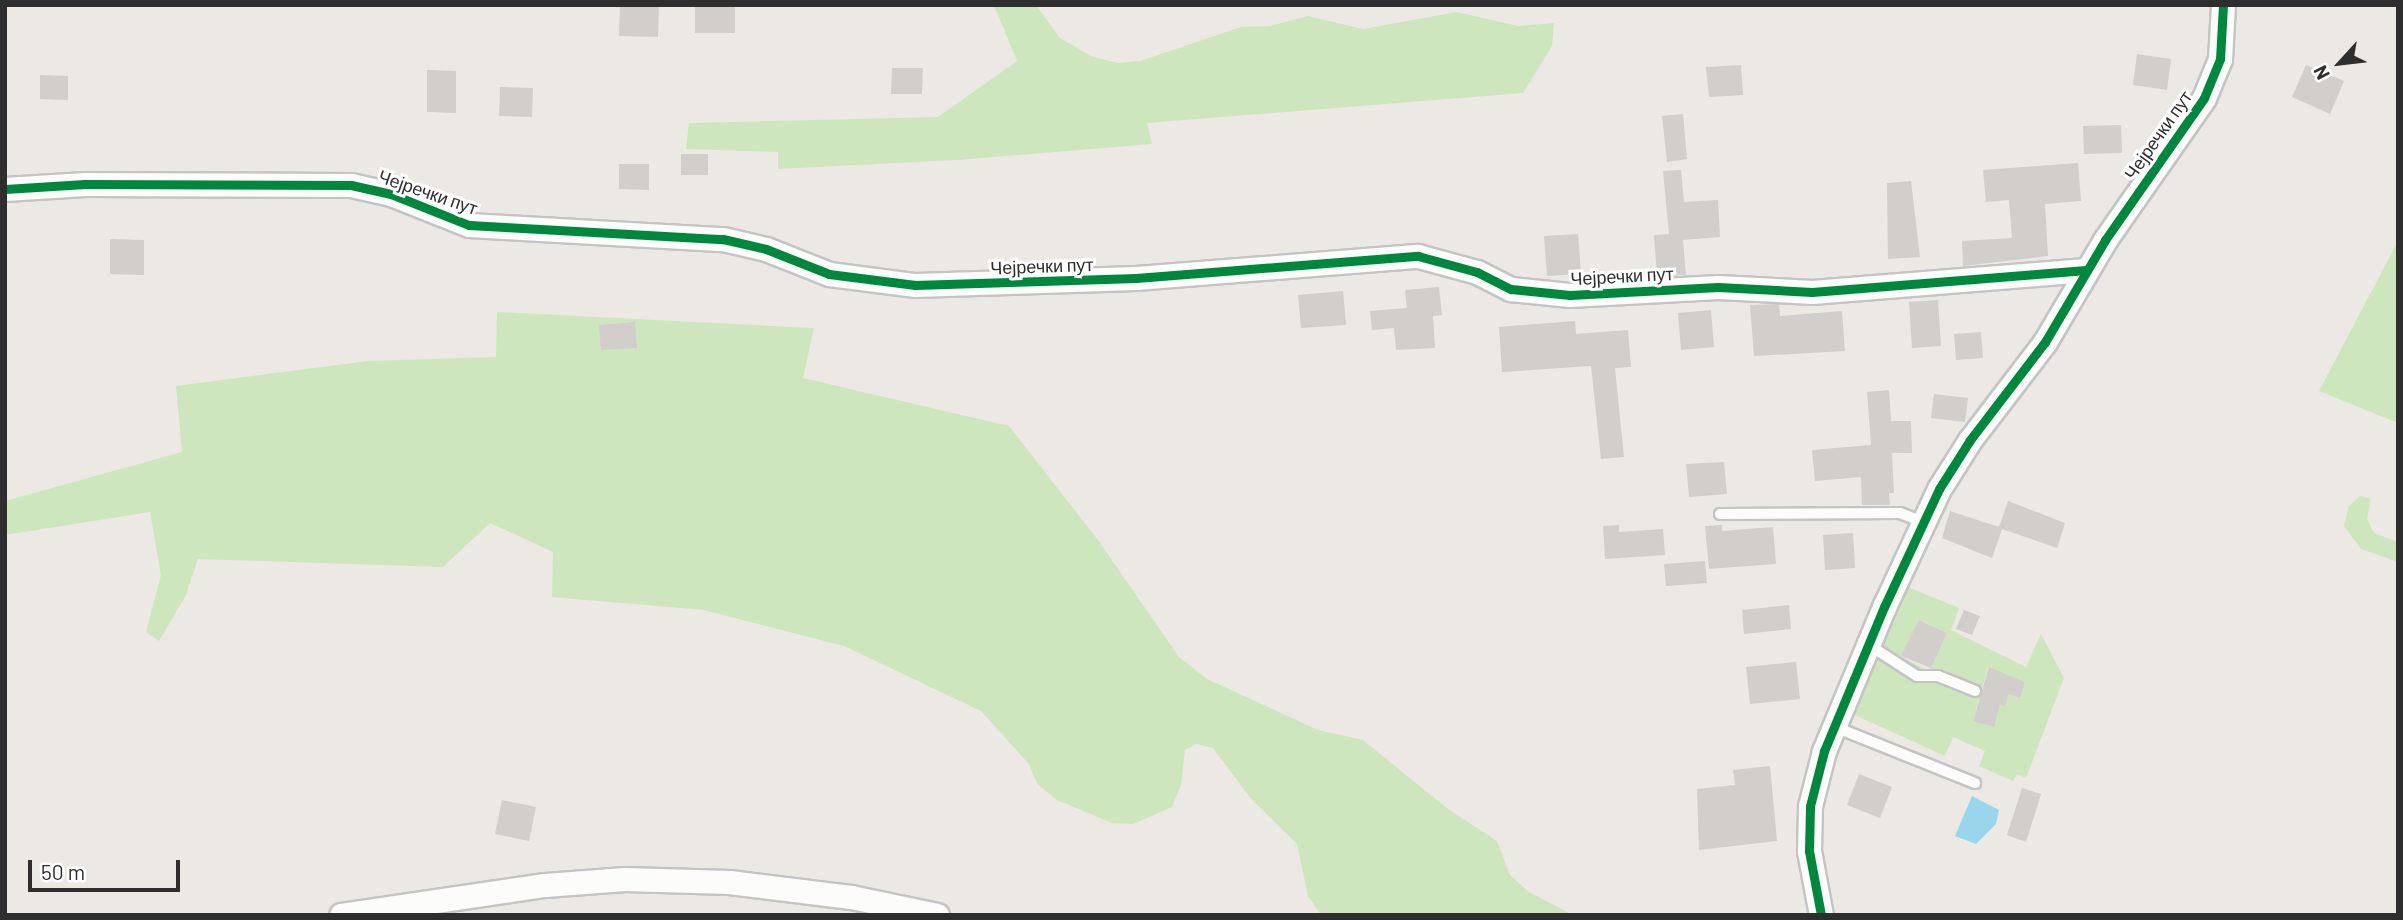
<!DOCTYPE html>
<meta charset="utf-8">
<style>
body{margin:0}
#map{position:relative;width:2403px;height:920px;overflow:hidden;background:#ece8e4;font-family:Barlow,sans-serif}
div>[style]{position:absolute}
.green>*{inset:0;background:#cee6be}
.water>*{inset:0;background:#99d6ec}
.building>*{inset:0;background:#d1cecb}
.roads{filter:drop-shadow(2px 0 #c5c4c5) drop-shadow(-2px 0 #c5c4c5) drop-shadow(0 2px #c5c4c5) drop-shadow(0 -2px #c5c4c5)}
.lane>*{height:10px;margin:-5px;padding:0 5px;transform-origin:5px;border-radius:5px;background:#fcfcfb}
.street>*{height:23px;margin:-11.5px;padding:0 11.5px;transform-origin:11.5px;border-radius:11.5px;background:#fcfcfb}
.cycleway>*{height:9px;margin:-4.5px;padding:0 4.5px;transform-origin:4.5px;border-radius:4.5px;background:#00873e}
span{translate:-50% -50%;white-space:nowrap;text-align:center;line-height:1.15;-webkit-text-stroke:6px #fff;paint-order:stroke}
.street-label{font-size:18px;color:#2e2e2e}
.frame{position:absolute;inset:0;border:7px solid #2e2e2e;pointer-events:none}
.north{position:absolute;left:2305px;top:28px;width:70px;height:70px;-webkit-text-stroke:5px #fff;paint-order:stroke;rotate:243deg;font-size:19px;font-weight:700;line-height:28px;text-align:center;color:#2e2e2e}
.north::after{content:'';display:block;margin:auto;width:24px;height:32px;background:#2e2e2e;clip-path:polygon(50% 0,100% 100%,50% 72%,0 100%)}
.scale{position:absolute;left:28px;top:860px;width:152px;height:32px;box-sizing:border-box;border:4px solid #2e2e2e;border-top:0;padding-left:9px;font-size:21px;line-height:24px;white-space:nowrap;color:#2e2e2e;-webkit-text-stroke:5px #fff;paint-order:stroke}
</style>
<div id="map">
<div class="green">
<i style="clip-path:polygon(994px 5px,1036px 5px,1060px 38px,1093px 57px,1118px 63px,1140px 61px,1241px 27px,1270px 26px,1308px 16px,1363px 29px,1457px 12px,1518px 26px,1554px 23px,1552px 46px,1523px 93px,1147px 123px,1152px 144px,957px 160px,778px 169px,778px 152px,686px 149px,689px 123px,938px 117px,1017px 61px)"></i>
<i style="clip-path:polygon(2398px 241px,2398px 423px,2319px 391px)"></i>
<i style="clip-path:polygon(497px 312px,814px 328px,803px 378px,1009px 426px,1098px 540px,1179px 657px,1207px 679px,1318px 730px,1363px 740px,1448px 809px,1497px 841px,1510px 875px,1529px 892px,1573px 915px,1321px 915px,1308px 896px,1297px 844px,1252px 800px,1213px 748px,1197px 744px,1185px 750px,1181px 785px,1172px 807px,1133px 824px,1112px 823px,1057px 800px,1037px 784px,1029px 764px,981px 711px,844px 646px,704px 610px,552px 597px,553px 552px,490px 523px,443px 567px,198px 559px,185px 597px,159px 641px,146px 632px,161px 575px,150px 512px,5px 535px,5px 501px,182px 452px,176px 386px,368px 361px,496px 357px)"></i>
<i style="clip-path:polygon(2360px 496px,2371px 499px,2367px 519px,2374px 533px,2398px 542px,2398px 562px,2361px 549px,2344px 526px,2349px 506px)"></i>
<i style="clip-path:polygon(evenodd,1903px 585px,1959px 608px,1951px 630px,2026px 667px,2041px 634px,2064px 678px,2026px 778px,2017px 774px,2013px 781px,1979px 766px,1985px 751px,1953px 737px,1945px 756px,1848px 712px,1903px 585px,1919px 620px,1947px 633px,1929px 671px,1901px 657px,1919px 620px,1903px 585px,1988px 667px,2025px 682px,2020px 697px,2009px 694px,2005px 707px,2000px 705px,1993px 726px,1973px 720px,1988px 667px)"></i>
</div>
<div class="water">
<i style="clip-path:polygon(1972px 796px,1999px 810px,1996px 824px,1976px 844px,1955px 836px)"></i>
</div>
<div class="building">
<i style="clip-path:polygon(620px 5px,659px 5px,658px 37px,619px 36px)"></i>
<i style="clip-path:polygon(695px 5px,735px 5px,735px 33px,695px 33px)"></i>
<i style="clip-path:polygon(2137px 54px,2171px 59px,2167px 90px,2133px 85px)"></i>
<i style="clip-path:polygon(1741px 65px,1743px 95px,1709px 97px,1706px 67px)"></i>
<i style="clip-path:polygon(2306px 65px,2344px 81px,2330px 114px,2292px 97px)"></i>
<i style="clip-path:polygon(892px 68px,923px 68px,922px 94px,891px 94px)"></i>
<i style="clip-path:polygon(427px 70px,456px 71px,456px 113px,427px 112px)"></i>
<i style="clip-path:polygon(40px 75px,68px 76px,68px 100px,40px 99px)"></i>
<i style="clip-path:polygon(500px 87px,533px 88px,532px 117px,499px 116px)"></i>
<i style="clip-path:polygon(1683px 114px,1687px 159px,1667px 162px,1662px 116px)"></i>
<i style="clip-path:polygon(2121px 125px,2122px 153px,2084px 154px,2083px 126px)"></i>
<i style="clip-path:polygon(681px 154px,708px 154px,708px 175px,681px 175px)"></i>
<i style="clip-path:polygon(2078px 163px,2081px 201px,2045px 204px,2048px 256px,1963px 266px,1962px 241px,2012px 238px,2009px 200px,1986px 202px,1983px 170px)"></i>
<i style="clip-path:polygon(619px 164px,649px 164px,649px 190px,619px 189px)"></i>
<i style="clip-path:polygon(1681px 170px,1684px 202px,1718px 200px,1720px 237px,1683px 240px,1686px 275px,1657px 276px,1654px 235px,1669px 234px,1663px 171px)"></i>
<i style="clip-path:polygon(1911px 181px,1920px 257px,1888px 259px,1887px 183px)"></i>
<i style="clip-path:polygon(1578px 234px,1581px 274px,1547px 276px,1544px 236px)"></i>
<i style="clip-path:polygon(110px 239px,144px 240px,144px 275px,110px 274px)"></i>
<i style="clip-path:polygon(1439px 287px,1442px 315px,1433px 316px,1435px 348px,1396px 350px,1394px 328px,1372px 330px,1370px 311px,1407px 308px,1405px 290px)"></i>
<i style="clip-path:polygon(1343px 291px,1346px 325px,1301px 328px,1298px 295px)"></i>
<i style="clip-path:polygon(1938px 300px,1941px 346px,1912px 348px,1909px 302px)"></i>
<i style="clip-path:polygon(1779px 304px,1780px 316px,1842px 311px,1845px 351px,1754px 356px,1750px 305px)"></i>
<i style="clip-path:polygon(1711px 310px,1714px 347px,1681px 350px,1678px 313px)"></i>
<i style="clip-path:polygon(1575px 321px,1576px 334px,1628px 330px,1631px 367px,1615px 368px,1624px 457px,1601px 459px,1591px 366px,1502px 372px,1499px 327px)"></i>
<i style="clip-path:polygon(635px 322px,637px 348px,601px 350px,599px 325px)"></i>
<i style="clip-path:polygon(1981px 332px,1983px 358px,1956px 360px,1954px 334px)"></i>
<i style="clip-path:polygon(1889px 390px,1891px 421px,1911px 421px,1912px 453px,1892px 453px,1894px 493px,1889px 493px,1890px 505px,1862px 505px,1861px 477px,1815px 481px,1812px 450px,1871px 445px,1867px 392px)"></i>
<i style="clip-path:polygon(1934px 394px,1968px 398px,1965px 422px,1931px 418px)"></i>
<i style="clip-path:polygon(1724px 462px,1727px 494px,1689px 497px,1686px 464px)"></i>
<i style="clip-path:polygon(2008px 501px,2065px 523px,2057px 548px,2002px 529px,1992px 558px,1942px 538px,1950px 511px,1999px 527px)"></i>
<i style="clip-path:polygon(1619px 525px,1619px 532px,1663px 529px,1665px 555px,1605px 559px,1603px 526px)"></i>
<i style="clip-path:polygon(1722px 525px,1722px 531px,1773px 527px,1776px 564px,1709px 569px,1705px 526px)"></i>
<i style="clip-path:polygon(1853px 533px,1855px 568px,1825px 570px,1823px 535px)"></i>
<i style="clip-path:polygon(1705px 561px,1707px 583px,1666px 586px,1664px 564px)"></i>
<i style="clip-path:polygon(1789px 605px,1791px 629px,1744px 634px,1742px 610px)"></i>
<i style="clip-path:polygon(1964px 610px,1980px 616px,1972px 635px,1956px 629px)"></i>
<i style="clip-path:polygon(1919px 620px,1947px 633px,1931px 668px,1901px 656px)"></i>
<i style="clip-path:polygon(1796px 662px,1800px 699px,1750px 704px,1746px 667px)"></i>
<i style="clip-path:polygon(1989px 667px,2025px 682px,2020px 698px,2009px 694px,2005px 707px,2000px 705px,1994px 727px,1973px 721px)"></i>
<i style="clip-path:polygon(1770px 766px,1777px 841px,1699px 850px,1697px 789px,1735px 785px,1733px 770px)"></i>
<i style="clip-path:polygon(1859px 774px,1892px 787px,1880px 818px,1847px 805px)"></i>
<i style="clip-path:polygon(2022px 788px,2041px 794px,2026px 842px,2007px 835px)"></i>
<i style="clip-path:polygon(502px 800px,536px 807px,529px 841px,495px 834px)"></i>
</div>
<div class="roads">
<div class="lane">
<i style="left:1720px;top:514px;width:180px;rotate:-0.3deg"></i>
<i style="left:1900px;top:513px;width:26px;rotate:21deg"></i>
<i style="left:1869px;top:645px;width:57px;rotate:32.9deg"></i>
<i style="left:1917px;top:676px;width:21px"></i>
<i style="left:1938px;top:676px;width:40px;rotate:22deg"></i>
<i style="left:1835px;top:727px;width:151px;rotate:21.8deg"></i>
</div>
<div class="street">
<i style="left:5px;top:189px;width:80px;rotate:-3.6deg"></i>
<i style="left:85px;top:184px;width:266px;rotate:0.2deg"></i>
<i style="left:351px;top:185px;width:41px;rotate:12.7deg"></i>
<i style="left:391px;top:194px;width:84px;rotate:21.7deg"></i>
<i style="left:469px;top:225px;width:254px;rotate:3.2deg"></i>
<i style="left:723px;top:239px;width:44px;rotate:13.1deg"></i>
<i style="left:766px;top:249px;width:68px;rotate:21.6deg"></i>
<i style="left:829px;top:274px;width:87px;rotate:7.3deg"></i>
<i style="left:915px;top:285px;width:221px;rotate:-1.8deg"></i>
<i style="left:1136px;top:278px;width:283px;rotate:-4.5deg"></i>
<i style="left:1418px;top:256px;width:61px;rotate:15.2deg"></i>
<i style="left:1477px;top:272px;width:38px;rotate:27deg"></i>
<i style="left:1511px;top:289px;width:59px;rotate:5.8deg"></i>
<i style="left:1570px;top:295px;width:148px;rotate:-3.1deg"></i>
<i style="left:1718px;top:287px;width:94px;rotate:3deg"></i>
<i style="left:1812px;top:292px;width:275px;rotate:-4.6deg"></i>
<i style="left:341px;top:915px;width:206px;rotate:-8.4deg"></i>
<i style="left:545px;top:885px;width:80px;rotate:-4.3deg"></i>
<i style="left:625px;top:879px;width:104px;rotate:1.7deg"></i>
<i style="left:729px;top:882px;width:123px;rotate:7deg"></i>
<i style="left:851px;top:897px;width:88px;rotate:11.8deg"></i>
<i style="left:1821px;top:915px;width:65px;rotate:-100.6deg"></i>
<i style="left:1809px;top:851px;width:45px;rotate:-88.7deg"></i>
<i style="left:1810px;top:806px;width:57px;rotate:-75.7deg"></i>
<i style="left:1824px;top:751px;width:156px;rotate:-67.4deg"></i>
<i style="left:1884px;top:607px;width:130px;rotate:-65deg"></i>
<i style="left:1939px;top:489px;width:58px;rotate:-57.7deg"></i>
<i style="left:1970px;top:440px;width:123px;rotate:-52.6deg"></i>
<i style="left:2045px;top:342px;width:118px;rotate:-59.5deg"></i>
<i style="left:2105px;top:240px;width:173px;rotate:-55.1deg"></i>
<i style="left:2204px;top:98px;width:42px;rotate:-67.7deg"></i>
<i style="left:2220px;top:59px;width:54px;rotate:-86.8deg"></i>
</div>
</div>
<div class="cycleway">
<i style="left:5px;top:189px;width:80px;rotate:-3.6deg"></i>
<i style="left:85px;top:184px;width:266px;rotate:0.2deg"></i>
<i style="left:351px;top:185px;width:41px;rotate:12.7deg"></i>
<i style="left:391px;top:194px;width:84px;rotate:21.7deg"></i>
<i style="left:469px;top:225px;width:254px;rotate:3.2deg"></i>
<i style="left:723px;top:239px;width:44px;rotate:13.1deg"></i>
<i style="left:766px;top:249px;width:68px;rotate:21.6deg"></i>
<i style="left:829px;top:274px;width:87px;rotate:7.3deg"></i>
<i style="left:915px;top:285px;width:221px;rotate:-1.8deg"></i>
<i style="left:1136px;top:278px;width:283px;rotate:-4.5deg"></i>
<i style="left:1418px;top:256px;width:61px;rotate:15.2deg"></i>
<i style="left:1477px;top:272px;width:38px;rotate:27deg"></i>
<i style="left:1511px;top:289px;width:59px;rotate:5.8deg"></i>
<i style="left:1570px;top:295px;width:148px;rotate:-3.1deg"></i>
<i style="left:1718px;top:287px;width:94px;rotate:3deg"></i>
<i style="left:1812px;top:292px;width:275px;rotate:-4.6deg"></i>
<i style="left:1821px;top:915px;width:65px;rotate:-100.6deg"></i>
<i style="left:1809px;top:851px;width:45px;rotate:-88.7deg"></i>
<i style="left:1810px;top:806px;width:57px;rotate:-75.7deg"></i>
<i style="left:1824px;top:751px;width:156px;rotate:-67.4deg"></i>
<i style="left:1884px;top:607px;width:130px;rotate:-65deg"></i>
<i style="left:1939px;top:489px;width:58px;rotate:-57.7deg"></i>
<i style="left:1970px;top:440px;width:123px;rotate:-52.6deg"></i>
<i style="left:2045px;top:342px;width:118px;rotate:-59.5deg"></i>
<i style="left:2105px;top:240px;width:173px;rotate:-55.1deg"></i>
<i style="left:2204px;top:98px;width:42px;rotate:-67.7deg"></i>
<i style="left:2220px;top:59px;width:54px;rotate:-86.8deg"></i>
</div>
<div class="street-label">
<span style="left:2158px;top:135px;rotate:-55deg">Чејречки пут</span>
<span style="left:428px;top:192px;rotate:19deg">Чејречки пут</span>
<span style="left:1042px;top:266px;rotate:-2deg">Чејречки пут</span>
<span style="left:1622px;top:276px;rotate:-3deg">Чејречки пут</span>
</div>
<div class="frame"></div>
<div class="north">N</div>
<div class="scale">50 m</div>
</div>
